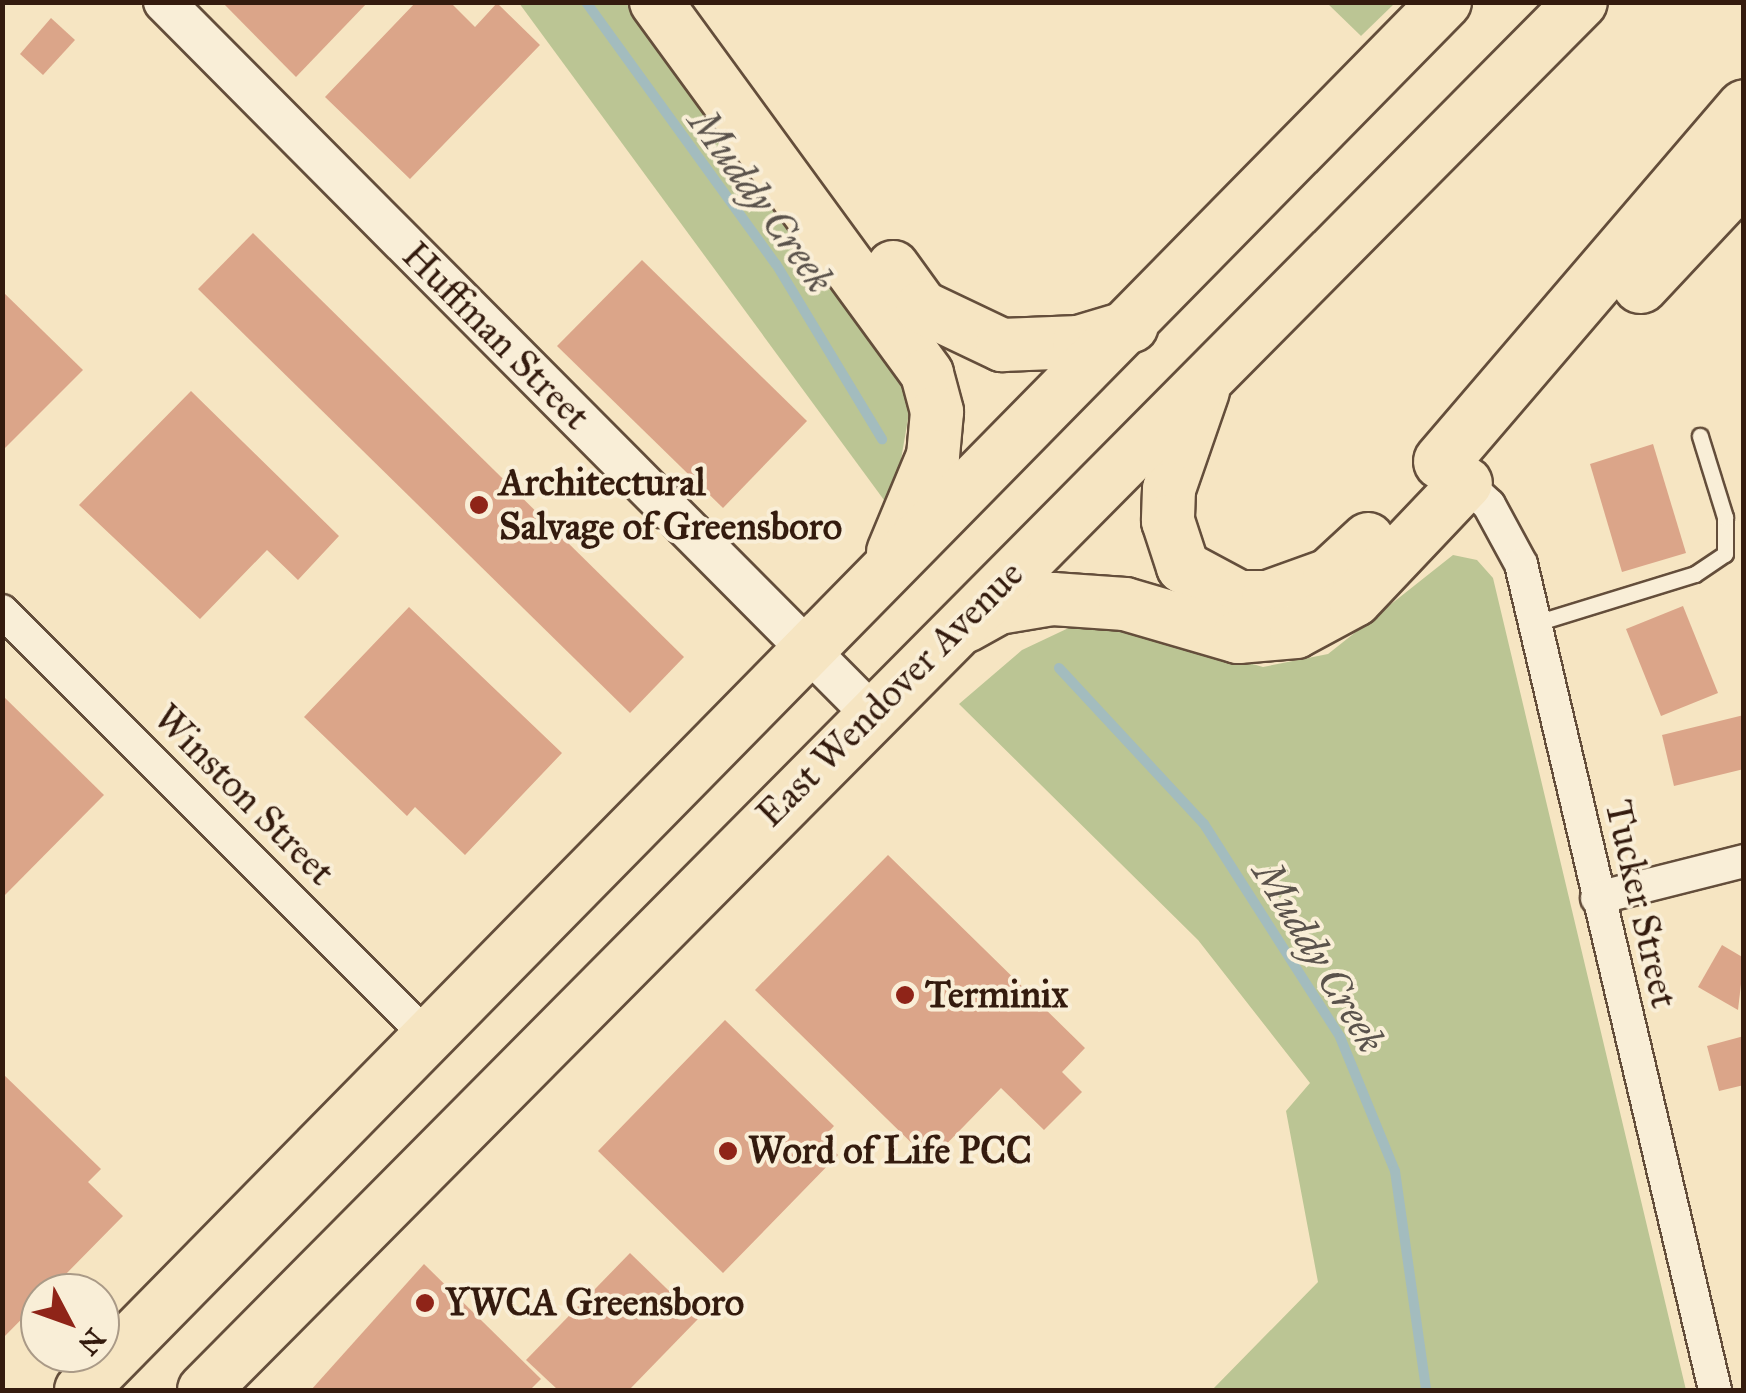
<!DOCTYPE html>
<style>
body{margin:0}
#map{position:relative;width:1746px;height:1393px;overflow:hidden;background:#f6e5c2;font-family:"IM FELL Great Primer",serif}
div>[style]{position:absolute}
.green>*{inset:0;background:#bbc594}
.stream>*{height:10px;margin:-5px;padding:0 5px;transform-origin:5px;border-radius:5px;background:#a3bcbe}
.building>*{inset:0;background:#dba589}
.roads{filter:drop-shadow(2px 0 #644e3b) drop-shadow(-2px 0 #644e3b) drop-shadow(0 2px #644e3b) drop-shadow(0 -2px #644e3b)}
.service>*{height:15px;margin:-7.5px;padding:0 7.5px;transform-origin:7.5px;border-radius:7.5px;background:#f9eed7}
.minor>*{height:32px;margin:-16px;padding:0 16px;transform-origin:16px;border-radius:16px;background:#f9eed7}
.tertiary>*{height:40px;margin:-20px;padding:0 20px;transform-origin:20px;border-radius:20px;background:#f9eed7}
.trunk>*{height:52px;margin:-26px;padding:0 26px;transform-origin:26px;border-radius:26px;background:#f6e5c2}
.motorway>*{height:55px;margin:-27.5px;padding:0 27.5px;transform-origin:27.5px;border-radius:27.5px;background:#f6e5c2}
.dots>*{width:28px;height:28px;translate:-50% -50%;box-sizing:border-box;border:5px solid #f9eed7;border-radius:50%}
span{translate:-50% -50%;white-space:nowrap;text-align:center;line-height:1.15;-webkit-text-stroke:8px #f9eed7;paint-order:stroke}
.street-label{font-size:38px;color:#341b0e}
.poi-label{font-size:38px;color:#341b0e;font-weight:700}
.left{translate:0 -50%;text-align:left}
.water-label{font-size:40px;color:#5b534c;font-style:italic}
.frame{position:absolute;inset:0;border:5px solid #341b0e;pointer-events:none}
.north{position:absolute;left:20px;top:1273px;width:100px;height:100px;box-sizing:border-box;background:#f9eed7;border:2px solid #aa9a87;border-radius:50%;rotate:131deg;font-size:28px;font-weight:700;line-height:40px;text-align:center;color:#341b0e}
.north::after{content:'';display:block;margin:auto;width:35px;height:45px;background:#8f2418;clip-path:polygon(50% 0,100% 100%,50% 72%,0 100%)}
</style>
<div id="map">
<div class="green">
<i style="clip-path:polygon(519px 3px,633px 3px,912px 396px,898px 477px,884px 500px)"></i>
<i style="clip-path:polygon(1327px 3px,1395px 3px,1361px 36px)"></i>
<i style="clip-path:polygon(1453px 555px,1477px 560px,1493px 578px,1686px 1390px,1212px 1390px,1318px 1282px,1286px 1111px,1310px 1083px,1198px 940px,959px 704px,1022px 650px,1077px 624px,1124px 627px,1263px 667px,1328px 654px)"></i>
</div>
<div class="stream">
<i style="left:586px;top:2px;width:324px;rotate:54.1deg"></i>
<i style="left:776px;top:264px;width:205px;rotate:58.8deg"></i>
<i style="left:1059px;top:668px;width:213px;rotate:47.1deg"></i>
<i style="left:1204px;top:824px;width:253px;rotate:57.4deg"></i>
<i style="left:1340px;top:1037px;width:145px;rotate:67.7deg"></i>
<i style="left:1395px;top:1171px;width:221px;rotate:81.9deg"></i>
</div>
<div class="building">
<i style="clip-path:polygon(222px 2px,368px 2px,296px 77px)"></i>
<i style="clip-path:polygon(416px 2px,450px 2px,475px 27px,497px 3px,540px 45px,410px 179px,325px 97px)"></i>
<i style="clip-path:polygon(51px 18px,75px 40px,43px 75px,20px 54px)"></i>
<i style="clip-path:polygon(253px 233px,684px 657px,630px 713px,198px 289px)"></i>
<i style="clip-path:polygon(642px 260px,807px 421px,723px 508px,557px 346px)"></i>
<i style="clip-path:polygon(2px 291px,83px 370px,2px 451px)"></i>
<i style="clip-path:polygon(191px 391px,339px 536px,298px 580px,267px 550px,200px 619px,79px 505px)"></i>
<i style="clip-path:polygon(1653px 444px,1686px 553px,1622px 572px,1590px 464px)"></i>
<i style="clip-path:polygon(1683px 606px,1718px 693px,1661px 716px,1626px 629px)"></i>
<i style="clip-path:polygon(409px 607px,562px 753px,465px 855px,415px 807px,407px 816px,304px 717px)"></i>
<i style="clip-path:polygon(2px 695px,104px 795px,2px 898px)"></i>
<i style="clip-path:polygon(1744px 715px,1744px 769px,1674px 786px,1662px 735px)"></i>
<i style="clip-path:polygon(888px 855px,1085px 1048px,1062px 1072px,1082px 1092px,1044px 1130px,1001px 1088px,930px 1161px,755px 990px)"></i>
<i style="clip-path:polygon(1722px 945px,1744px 958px,1738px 1010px,1698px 987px)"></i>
<i style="clip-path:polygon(725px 1020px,834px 1126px,822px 1139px,838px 1155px,723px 1273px,598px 1151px)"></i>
<i style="clip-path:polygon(1744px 1036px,1744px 1085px,1719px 1091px,1707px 1046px)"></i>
<i style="clip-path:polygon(2px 1073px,101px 1169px,88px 1182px,123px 1216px,2px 1339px)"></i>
<i style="clip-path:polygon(630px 1253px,698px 1319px,629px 1390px,558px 1390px,526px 1360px)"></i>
<i style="clip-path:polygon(424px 1264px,541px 1379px,530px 1390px,311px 1390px)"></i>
</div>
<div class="roads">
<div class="service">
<i style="left:1536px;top:623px;width:166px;rotate:-17.1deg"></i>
<i style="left:1695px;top:574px;width:36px;rotate:-34deg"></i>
<i style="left:1725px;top:554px;width:37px;rotate:-90deg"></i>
<i style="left:1725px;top:517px;width:85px;rotate:-107.2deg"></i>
</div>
<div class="minor">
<i style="left:1452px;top:471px;width:50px;rotate:42.6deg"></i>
<i style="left:1489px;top:505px;width:67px;rotate:61.5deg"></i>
<i style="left:1521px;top:564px;width:848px;rotate:76.78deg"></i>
<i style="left:2px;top:611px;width:602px;rotate:45deg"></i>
<i style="left:1597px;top:898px;width:152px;rotate:-14.1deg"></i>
</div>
<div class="tertiary">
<i style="left:164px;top:2px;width:1001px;rotate:45.16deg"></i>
</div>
<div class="trunk">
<i style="left:656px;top:2px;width:460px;rotate:53.9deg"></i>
<i style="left:927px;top:374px;width:39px;rotate:75deg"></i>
<i style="left:937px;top:412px;width:44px;rotate:95.2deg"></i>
<i style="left:933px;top:456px;width:104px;rotate:112.6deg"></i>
<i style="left:893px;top:267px;width:49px;rotate:54.1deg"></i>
<i style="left:922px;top:307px;width:89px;rotate:25.4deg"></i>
<i style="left:1002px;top:345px;width:77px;rotate:-2.2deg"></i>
<i style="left:1079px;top:342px;width:55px;rotate:-16.8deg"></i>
<i style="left:1203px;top:391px;width:104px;rotate:109.1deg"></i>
<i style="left:1169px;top:489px;width:32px;rotate:92deg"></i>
<i style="left:1168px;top:521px;width:48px;rotate:71.9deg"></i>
<i style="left:1183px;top:567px;width:64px;rotate:28.2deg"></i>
<i style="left:1239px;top:597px;width:29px"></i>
<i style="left:1268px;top:597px;width:65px;rotate:-19.8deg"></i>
<i style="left:1329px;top:575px;width:53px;rotate:-42.7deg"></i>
<i style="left:966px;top:626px;width:37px;rotate:-29deg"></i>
<i style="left:998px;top:608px;width:56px;rotate:-9.3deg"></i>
<i style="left:1053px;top:599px;width:72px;rotate:4deg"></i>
<i style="left:1125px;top:604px;width:118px;rotate:16.3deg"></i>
<i style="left:1238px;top:637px;width:58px;rotate:-4.9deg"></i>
<i style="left:1296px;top:632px;width:67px;rotate:-28.5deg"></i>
<i style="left:1355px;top:600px;width:161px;rotate:-46.5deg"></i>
<i style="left:81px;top:1390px;width:1946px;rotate:-45.5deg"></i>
<i style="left:204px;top:1390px;width:1955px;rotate:-45.23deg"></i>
</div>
<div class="motorway">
<i style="left:1640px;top:285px;width:152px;rotate:-46.9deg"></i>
<i style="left:1441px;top:461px;width:466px;rotate:-49.4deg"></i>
</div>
</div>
<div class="dots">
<i style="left:479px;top:505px;background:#8f2418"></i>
<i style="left:905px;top:995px;background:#8f2418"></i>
<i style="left:728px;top:1151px;background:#8f2418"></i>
<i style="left:425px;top:1303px;background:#8f2418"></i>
</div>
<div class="street-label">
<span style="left:496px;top:336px;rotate:45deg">Huffman Street</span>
<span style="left:890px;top:694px;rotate:-45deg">East Wendover Avenue</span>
<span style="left:244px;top:795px;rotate:45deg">Winston Street</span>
<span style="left:1641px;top:904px;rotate:77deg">Tucker Street</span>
</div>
<div class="poi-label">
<span class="left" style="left:499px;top:505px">Architectural<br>Salvage of Greensboro</span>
<span class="left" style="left:925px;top:995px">Terminix</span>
<span class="left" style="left:748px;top:1151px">Word of Life PCC</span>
<span class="left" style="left:445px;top:1303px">YWCA Greensboro</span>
</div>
<div class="water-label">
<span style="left:761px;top:201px;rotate:54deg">Muddy Creek</span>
<span style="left:1319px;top:957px;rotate:59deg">Muddy Creek</span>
</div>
<div class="frame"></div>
<div class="north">N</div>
</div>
